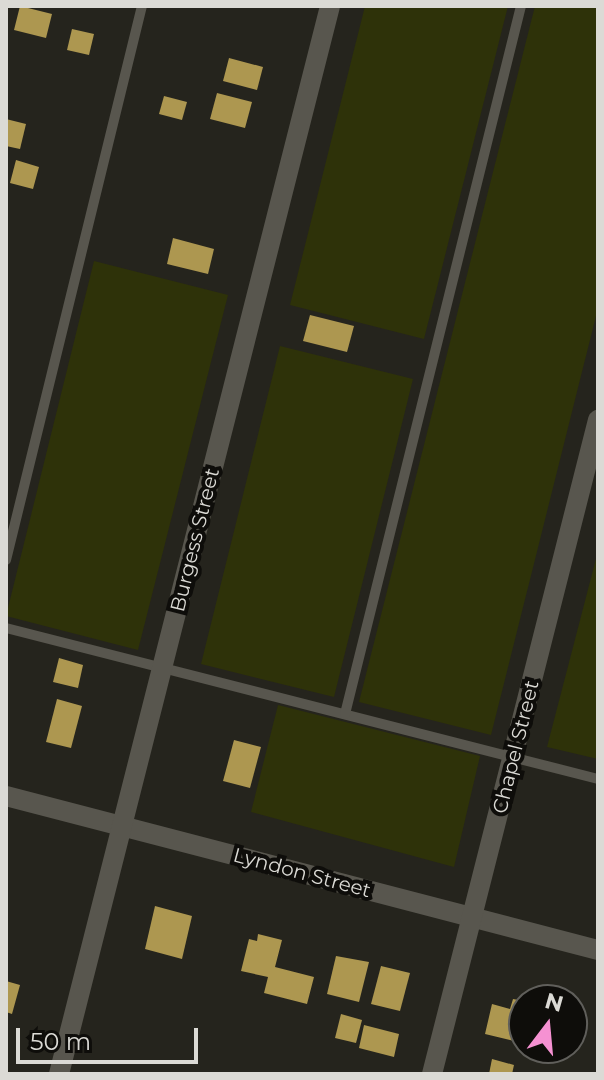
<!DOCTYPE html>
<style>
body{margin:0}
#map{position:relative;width:604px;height:1080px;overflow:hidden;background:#25241d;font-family:Montserrat,sans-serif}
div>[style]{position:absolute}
.green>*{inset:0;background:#2e3209}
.building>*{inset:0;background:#ad9750}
.service>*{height:10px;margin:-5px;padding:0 5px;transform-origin:5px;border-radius:5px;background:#58564e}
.minor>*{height:20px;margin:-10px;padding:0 10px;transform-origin:10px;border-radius:10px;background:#58564e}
span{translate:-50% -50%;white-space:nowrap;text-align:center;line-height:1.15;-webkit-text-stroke:8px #0e0d0a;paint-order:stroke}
.street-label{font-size:20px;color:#dbdad5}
.frame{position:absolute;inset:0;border:8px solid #dbdad5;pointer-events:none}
.north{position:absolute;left:508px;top:984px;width:80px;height:80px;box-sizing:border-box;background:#0e0d0a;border:2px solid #605f5b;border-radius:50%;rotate:16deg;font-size:22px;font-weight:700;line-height:32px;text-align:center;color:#dbdad5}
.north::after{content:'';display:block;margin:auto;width:28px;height:36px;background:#f591d2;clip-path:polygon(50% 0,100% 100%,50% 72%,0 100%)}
.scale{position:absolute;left:16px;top:1028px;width:182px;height:36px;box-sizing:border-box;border:4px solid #dbdad5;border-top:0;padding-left:10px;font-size:24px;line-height:28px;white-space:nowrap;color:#dbdad5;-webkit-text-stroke:6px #0e0d0a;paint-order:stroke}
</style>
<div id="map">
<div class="green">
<i style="clip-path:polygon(365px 6px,508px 6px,424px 339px,290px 305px)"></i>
<i style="clip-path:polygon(535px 6px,598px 6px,598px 308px,491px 735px,359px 702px)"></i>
<i style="clip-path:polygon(94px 261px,228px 295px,138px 650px,6px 616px)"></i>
<i style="clip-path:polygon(280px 346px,413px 379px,334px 697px,201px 664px)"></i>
<i style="clip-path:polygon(598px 551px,598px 759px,547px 747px)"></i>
<i style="clip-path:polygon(278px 705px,480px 756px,454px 867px,251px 812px)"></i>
</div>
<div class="building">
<i style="clip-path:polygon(20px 6px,52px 14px,46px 38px,14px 30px)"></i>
<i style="clip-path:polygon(72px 29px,94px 34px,89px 55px,67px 50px)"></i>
<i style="clip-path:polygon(229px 58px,263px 67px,257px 90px,223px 81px)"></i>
<i style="clip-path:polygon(217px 93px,252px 102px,245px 128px,210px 119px)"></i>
<i style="clip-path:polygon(164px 96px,187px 102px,182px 120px,159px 114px)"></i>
<i style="clip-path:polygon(6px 119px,26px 124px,20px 149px,6px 146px)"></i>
<i style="clip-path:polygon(16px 160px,39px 167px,33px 189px,10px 183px)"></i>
<i style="clip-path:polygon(173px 238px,214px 249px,208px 274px,167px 264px)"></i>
<i style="clip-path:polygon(310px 315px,354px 326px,347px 352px,303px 341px)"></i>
<i style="clip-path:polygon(59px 658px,83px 665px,78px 688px,53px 682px)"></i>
<i style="clip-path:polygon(57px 699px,82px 706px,71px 748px,46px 742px)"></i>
<i style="clip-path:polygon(234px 740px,261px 747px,250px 788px,223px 781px)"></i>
<i style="clip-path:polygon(155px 906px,192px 916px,182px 959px,145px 949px)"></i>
<i style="clip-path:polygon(258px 934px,282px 940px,275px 967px,314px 977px,307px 1004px,264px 993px,268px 977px,241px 971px,249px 939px,257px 941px)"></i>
<i style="clip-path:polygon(336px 956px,369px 962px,359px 1002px,327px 994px)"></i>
<i style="clip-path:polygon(381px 966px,410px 973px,400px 1011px,371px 1004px)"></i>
<i style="clip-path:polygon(6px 981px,20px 985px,12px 1014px,6px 1012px)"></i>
<i style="clip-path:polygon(513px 999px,524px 1001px,518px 1042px,485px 1034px,492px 1004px,510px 1009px)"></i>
<i style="clip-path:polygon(341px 1014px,362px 1020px,356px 1043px,335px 1038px)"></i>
<i style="clip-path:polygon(364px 1025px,399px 1034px,394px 1057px,359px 1048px)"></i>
<i style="clip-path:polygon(492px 1059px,514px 1065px,512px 1074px,489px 1074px)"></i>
</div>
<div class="service">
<i style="left:6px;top:560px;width:570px;rotate:-76.21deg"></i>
<i style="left:6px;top:628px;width:611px;rotate:14.31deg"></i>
<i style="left:345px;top:714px;width:730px;rotate:-76.04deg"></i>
</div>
<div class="minor">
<i style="left:6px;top:796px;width:612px;rotate:14.58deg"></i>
<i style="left:59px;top:1074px;width:1102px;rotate:-75.76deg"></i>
<i style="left:432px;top:1074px;width:675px;rotate:-75.76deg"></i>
</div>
<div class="street-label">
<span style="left:195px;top:540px;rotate:-76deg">Burgess Street</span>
<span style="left:516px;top:747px;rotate:-76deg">Chapel Street</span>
<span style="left:302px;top:873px;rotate:15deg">Lyndon Street</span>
</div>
<div class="frame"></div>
<div class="north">N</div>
<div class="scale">50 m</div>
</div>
